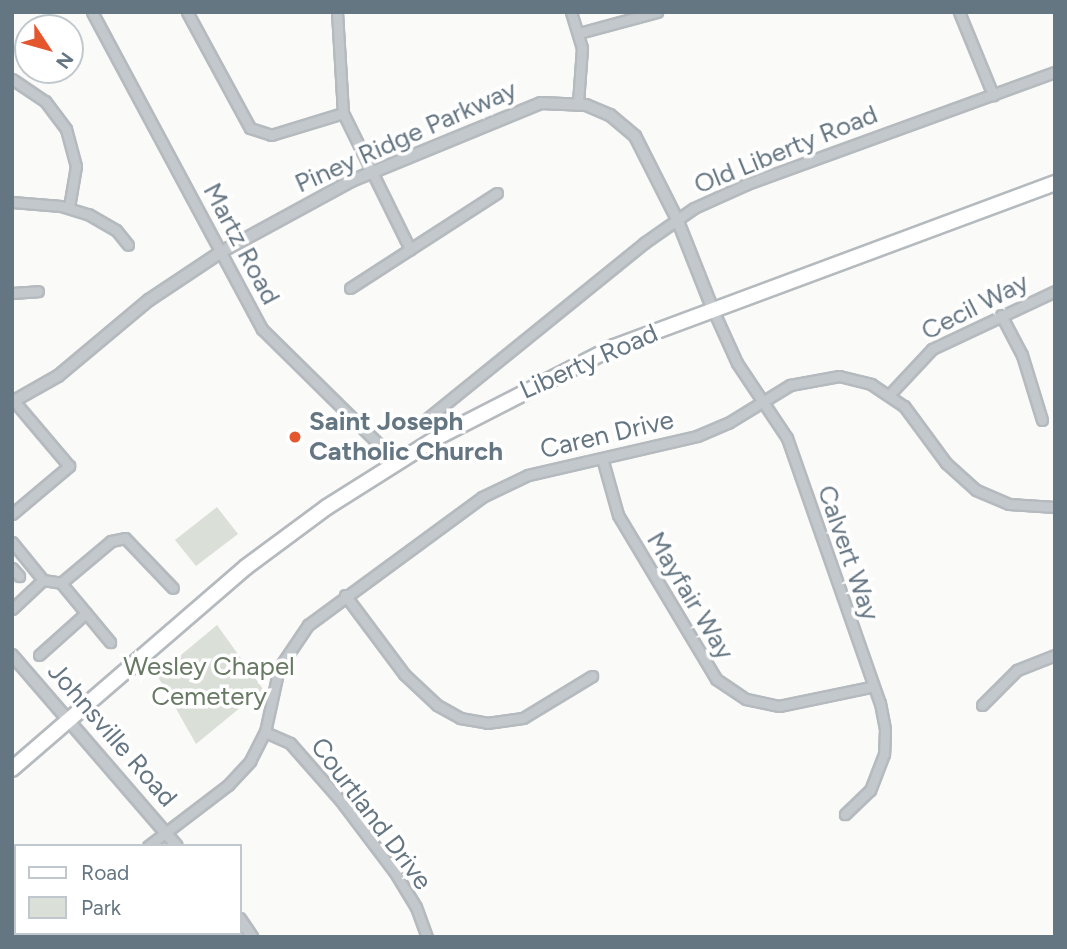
<!DOCTYPE html>
<style>
body{margin:0}
#map{position:relative;width:1067px;height:949px;overflow:hidden;background:#fafaf8;font-family:Figtree,sans-serif}
div>[style]{position:absolute}
.green>*{inset:0;background:#dadfd7}
.roads{filter:drop-shadow(2px 0 #b5babe) drop-shadow(-2px 0 #b5babe) drop-shadow(0 2px #b5babe) drop-shadow(0 -2px #b5babe)}
.minor>*{height:9px;margin:-4.5px;padding:0 4.5px;transform-origin:4.5px;border-radius:4.5px;background:#c3c8cc}
.tertiary>*{height:10px;margin:-5px;padding:0 5px;transform-origin:5px;border-radius:5px;background:#c3c8cc}
.primary>*{height:14px;margin:-7px;padding:0 7px;transform-origin:7px;border-radius:7px;background:#fff}
.dots>*{width:19px;height:19px;translate:-50% -50%;box-sizing:border-box;border:4px solid #fff;border-radius:50%}
span{translate:-50% -50%;white-space:nowrap;text-align:center;line-height:1.15;-webkit-text-stroke:7px #fff;paint-order:stroke}
.street-label{font-size:26px;color:#657683}
.poi-label{font-size:26px;color:#657683;font-weight:700}
.left{translate:0 -50%;text-align:left}
.park-label{font-size:26px;color:#687a64}
.frame{position:absolute;inset:0;border:14px solid #657683;pointer-events:none}
.legend{position:absolute;left:14px;top:844px;width:228px;height:91px;box-sizing:border-box;background:#fff;border:2px solid #c1c8cd;margin:0;padding:9px 12px;list-style:none;font-size:21px;color:#657683}
.legend li{display:flex;align-items:center;gap:14px;height:35px}
.legend b{width:35px;border:2px solid #c1c8cd}
.north{position:absolute;left:14px;top:14px;width:70px;height:70px;box-sizing:border-box;background:#fff;border:2px solid #c1c8cd;border-radius:50%;rotate:126deg;font-size:19px;font-weight:700;line-height:28px;text-align:center;color:#657683}
.north::after{content:'';display:block;margin:auto;width:24px;height:32px;background:#e4572e;clip-path:polygon(50% 0,100% 100%,50% 72%,0 100%)}
</style>
<div id="map">
<div class="green">
<i style="clip-path:polygon(217px 507px,238px 534px,196px 566px,175px 540px)"></i>
<i style="clip-path:polygon(217px 625px,263px 689px,196px 744px,157px 675px)"></i>
</div>
<div class="roads">
<div class="minor">
<i style="left:92px;top:12px;width:360px;rotate:61.8deg"></i>
<i style="left:262px;top:329px;width:190px;rotate:44.6deg"></i>
<i style="left:187px;top:12px;width:132px;rotate:61.5deg"></i>
<i style="left:250px;top:128px;width:22px;rotate:18deg"></i>
<i style="left:271px;top:135px;width:75px;rotate:-17deg"></i>
<i style="left:337px;top:12px;width:101px;rotate:86.6deg"></i>
<i style="left:343px;top:113px;width:152px;rotate:63.8deg"></i>
<i style="left:571px;top:12px;width:38px;rotate:73deg"></i>
<i style="left:582px;top:48px;width:54px;rotate:94.2deg"></i>
<i style="left:959px;top:12px;width:90px;rotate:67.7deg"></i>
<i style="left:579px;top:33px;width:81px;rotate:-15.1deg"></i>
<i style="left:12px;top:79px;width:40px;rotate:34deg"></i>
<i style="left:45px;top:101px;width:35px;rotate:53deg"></i>
<i style="left:66px;top:129px;width:38px;rotate:75deg"></i>
<i style="left:76px;top:166px;width:42px;rotate:99.7deg"></i>
<i style="left:12px;top:202px;width:49px;rotate:4.7deg"></i>
<i style="left:61px;top:206px;width:28px;rotate:17deg"></i>
<i style="left:88px;top:214px;width:32px;rotate:30deg"></i>
<i style="left:116px;top:230px;width:19px;rotate:51deg"></i>
<i style="left:350px;top:288px;width:175px;rotate:-32.9deg"></i>
<i style="left:12px;top:293px;width:26px;rotate:-4deg"></i>
<i style="left:713px;top:310px;width:58px;rotate:65.6deg"></i>
<i style="left:737px;top:363px;width:90px;rotate:56.3deg"></i>
<i style="left:787px;top:438px;width:281px;rotate:70.7deg"></i>
<i style="left:880px;top:703px;width:26px;rotate:79deg"></i>
<i style="left:885px;top:729px;width:25px;rotate:92deg"></i>
<i style="left:884px;top:754px;width:39px;rotate:111deg"></i>
<i style="left:870px;top:790px;width:35px;rotate:136deg"></i>
<i style="left:1001px;top:315px;width:45px;rotate:62.3deg"></i>
<i style="left:1022px;top:355px;width:68px;rotate:72.9deg"></i>
<i style="left:889px;top:395px;width:63px;rotate:-46.9deg"></i>
<i style="left:932px;top:349px;width:136px;rotate:-25.2deg"></i>
<i style="left:428px;top:418px;width:278px;rotate:-39deg"></i>
<i style="left:644px;top:243px;width:61px;rotate:-35deg"></i>
<i style="left:694px;top:208px;width:58px;rotate:-24.4deg"></i>
<i style="left:747px;top:184px;width:328px;rotate:-20deg"></i>
<i style="left:602px;top:458px;width:59px;rotate:74.3deg"></i>
<i style="left:618px;top:515px;width:191px;rotate:59.1deg"></i>
<i style="left:716px;top:679px;width:36px;rotate:34deg"></i>
<i style="left:746px;top:699px;width:34px;rotate:12deg"></i>
<i style="left:779px;top:706px;width:94px;rotate:-11.7deg"></i>
<i style="left:12px;top:514px;width:75px;rotate:-40.1deg"></i>
<i style="left:69px;top:466px;width:85px;rotate:-130.2deg"></i>
<i style="left:12px;top:542px;width:49px;rotate:50.8deg"></i>
<i style="left:12px;top:568px;width:11px;rotate:49deg"></i>
<i style="left:43px;top:580px;width:18px;rotate:9deg"></i>
<i style="left:61px;top:583px;width:77px;rotate:50.3deg"></i>
<i style="left:61px;top:583px;width:65px;rotate:-40deg"></i>
<i style="left:111px;top:541px;width:14px;rotate:-12deg"></i>
<i style="left:125px;top:538px;width:69px;rotate:46.2deg"></i>
<i style="left:345px;top:595px;width:99px;rotate:53.2deg"></i>
<i style="left:404px;top:674px;width:45px;rotate:43.2deg"></i>
<i style="left:437px;top:705px;width:26px;rotate:29deg"></i>
<i style="left:460px;top:718px;width:27px;rotate:10deg"></i>
<i style="left:487px;top:723px;width:36px;rotate:-8deg"></i>
<i style="left:523px;top:718px;width:81px;rotate:-31.3deg"></i>
<i style="left:12px;top:609px;width:42px;rotate:-43.1deg"></i>
<i style="left:39px;top:655px;width:63px;rotate:-41.8deg"></i>
<i style="left:982px;top:705px;width:49px;rotate:-45deg"></i>
<i style="left:1017px;top:670px;width:41px;rotate:-21.5deg"></i>
<i style="left:265px;top:732px;width:27px;rotate:24deg"></i>
<i style="left:290px;top:743px;width:77px;rotate:48.7deg"></i>
<i style="left:341px;top:801px;width:88px;rotate:52.9deg"></i>
<i style="left:394px;top:871px;width:42px;rotate:58.6deg"></i>
<i style="left:416px;top:907px;width:32px;rotate:70deg"></i>
<i style="left:148px;top:846px;width:101px;rotate:-37.3deg"></i>
<i style="left:228px;top:785px;width:33px;rotate:-47deg"></i>
<i style="left:250px;top:761px;width:33px;rotate:-63deg"></i>
<i style="left:265px;top:732px;width:66px;rotate:-77.7deg"></i>
<i style="left:279px;top:668px;width:52px;rotate:-56deg"></i>
<i style="left:308px;top:625px;width:216px;rotate:-36.3deg"></i>
<i style="left:482px;top:497px;width:51px;rotate:-25.6deg"></i>
<i style="left:528px;top:475px;width:173px;rotate:-13deg"></i>
<i style="left:697px;top:436px;width:34px;rotate:-23deg"></i>
<i style="left:728px;top:423px;width:73px;rotate:-31.5deg"></i>
<i style="left:790px;top:385px;width:50px;rotate:-10.4deg"></i>
<i style="left:839px;top:376px;width:33px;rotate:14deg"></i>
<i style="left:871px;top:384px;width:40px;rotate:34deg"></i>
<i style="left:904px;top:406px;width:71px;rotate:53.6deg"></i>
<i style="left:946px;top:463px;width:40px;rotate:42deg"></i>
<i style="left:976px;top:490px;width:36px;rotate:23deg"></i>
<i style="left:1009px;top:504px;width:46px;rotate:3.7deg"></i>
<i style="left:44px;top:937px;width:6px;rotate:-45deg"></i>
</div>
<div class="tertiary">
<i style="left:12px;top:402px;width:53px;rotate:-29.5deg"></i>
<i style="left:58px;top:376px;width:119px;rotate:-39.9deg"></i>
<i style="left:149px;top:300px;width:87px;rotate:-33.7deg"></i>
<i style="left:221px;top:252px;width:148px;rotate:-28.6deg"></i>
<i style="left:351px;top:181px;width:205px;rotate:-22.3deg"></i>
<i style="left:541px;top:103px;width:45px;rotate:2.5deg"></i>
<i style="left:586px;top:105px;width:26px;rotate:23deg"></i>
<i style="left:610px;top:115px;width:33px;rotate:40deg"></i>
<i style="left:635px;top:136px;width:93px;rotate:63.2deg"></i>
<i style="left:677px;top:219px;width:98px;rotate:68.4deg"></i>
<i style="left:12px;top:655px;width:252px;rotate:49.2deg"></i>
<i style="left:240px;top:919px;width:22px;rotate:56deg"></i>
</div>
<div class="primary">
<i style="left:12px;top:769px;width:309px;rotate:-40.8deg"></i>
<i style="left:246px;top:567px;width:101px;rotate:-36.5deg"></i>
<i style="left:327px;top:507px;width:131px;rotate:-32.2deg"></i>
<i style="left:438px;top:437px;width:198px;rotate:-27.1deg"></i>
<i style="left:614px;top:347px;width:471px;rotate:-20.4deg"></i>
</div>
</div>
<div class="dots">
<i style="left:295px;top:437px;background:#e4572e"></i>
</div>
<div class="street-label">
<span style="left:406px;top:137px;rotate:-24deg">Piney Ridge Parkway</span>
<span style="left:786px;top:150px;rotate:-22deg">Old Liberty Road</span>
<span style="left:241px;top:244px;rotate:62deg">Martz Road</span>
<span style="left:975px;top:307px;rotate:-27deg">Cecil Way</span>
<span style="left:589px;top:362px;rotate:-24deg">Liberty Road</span>
<span style="left:607px;top:435px;rotate:-13deg">Caren Drive</span>
<span style="left:848px;top:553px;rotate:71deg">Calvert Way</span>
<span style="left:690px;top:596px;rotate:59deg">Mayfair Way</span>
<span style="left:112px;top:735px;rotate:49deg">Johnsville Road</span>
<span style="left:371px;top:814px;rotate:53deg">Courtland Drive</span>
</div>
<div class="poi-label">
<span class="left" style="left:309px;top:437px">Saint Joseph<br>Catholic Church</span>
</div>
<div class="park-label">
<span style="left:209px;top:682px">Wesley Chapel<br>Cemetery</span>
</div>
<div class="frame"></div>
<ul class="legend">
<li><b style="height:9px;background:#fff"></b>Road</li>
<li><b style="height:19px;background:#dadfd7"></b>Park</li>
</ul>
<div class="north">N</div>
</div>
